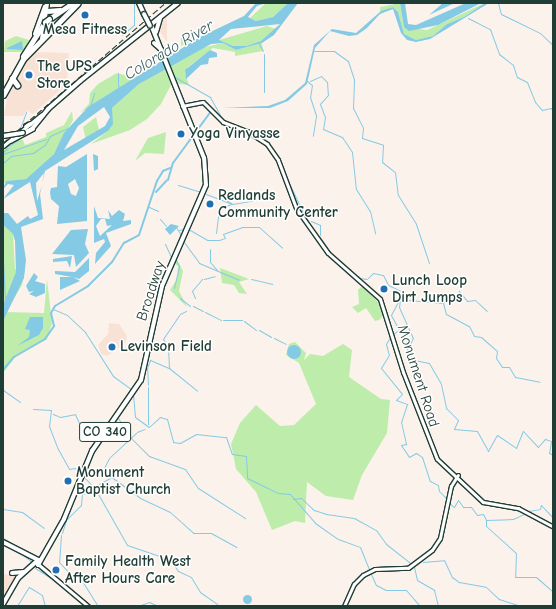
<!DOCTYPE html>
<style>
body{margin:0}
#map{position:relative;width:556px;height:609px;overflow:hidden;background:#fcf2ec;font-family:"Comic Neue",sans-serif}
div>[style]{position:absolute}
.built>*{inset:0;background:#f8e2d6}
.green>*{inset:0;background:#bdecab}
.water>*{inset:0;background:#84cae5}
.round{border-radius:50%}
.stream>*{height:1px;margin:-0.5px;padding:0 0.5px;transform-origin:0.5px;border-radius:0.5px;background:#84cae5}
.canal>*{height:2px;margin:-1px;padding:0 1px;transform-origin:1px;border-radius:1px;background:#84cae5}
.roads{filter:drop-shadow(1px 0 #1f3d34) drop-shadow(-1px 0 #1f3d34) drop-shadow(0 1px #1f3d34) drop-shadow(0 -1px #1f3d34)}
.secondary>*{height:3px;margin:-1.5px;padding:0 1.5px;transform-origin:1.5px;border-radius:1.5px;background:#fff}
.primary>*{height:4px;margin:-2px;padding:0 2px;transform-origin:2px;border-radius:2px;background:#fff}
.highway>*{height:5px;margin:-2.5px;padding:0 2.5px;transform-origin:2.5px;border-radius:2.5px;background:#fff}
.rail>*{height:1px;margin-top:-0.5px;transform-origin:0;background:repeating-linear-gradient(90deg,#1f3d34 0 6px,transparent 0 9px)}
.bridges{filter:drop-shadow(1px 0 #1f3d34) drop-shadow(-1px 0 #1f3d34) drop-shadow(0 1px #1f3d34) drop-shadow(0 -1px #1f3d34)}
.primary-bridge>*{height:4px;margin:-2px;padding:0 2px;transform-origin:2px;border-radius:2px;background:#fff}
.highway-bridge>*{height:5px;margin:-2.5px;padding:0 2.5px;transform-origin:2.5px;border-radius:2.5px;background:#fff}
.dots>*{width:11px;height:11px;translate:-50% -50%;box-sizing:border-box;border:2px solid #fff;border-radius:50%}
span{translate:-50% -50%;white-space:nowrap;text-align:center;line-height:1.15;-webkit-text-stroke:3px #fff;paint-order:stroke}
.shield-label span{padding:1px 3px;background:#fff;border:1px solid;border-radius:3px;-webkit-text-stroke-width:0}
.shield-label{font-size:14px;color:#1f3d34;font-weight:700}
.poi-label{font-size:15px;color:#1f3d34;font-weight:700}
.left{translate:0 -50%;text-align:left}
.street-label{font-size:15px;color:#1f3d34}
.water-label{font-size:16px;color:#386060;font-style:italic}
.frame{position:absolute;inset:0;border:4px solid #1f3d34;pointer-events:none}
</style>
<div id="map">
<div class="built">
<i style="clip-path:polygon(167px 16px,167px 41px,166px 41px,157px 27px)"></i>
<i style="clip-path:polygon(36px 52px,69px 53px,67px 84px,33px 114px,27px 111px,23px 116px,4px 116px,8px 93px,22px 64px)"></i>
<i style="clip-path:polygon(109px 323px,119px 324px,127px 336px,125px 344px,107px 356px,101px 354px,98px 345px,108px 334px)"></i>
<i style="clip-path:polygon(3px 574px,18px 576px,6px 596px,3px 596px)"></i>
</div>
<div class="green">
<i style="clip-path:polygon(75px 3px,46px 33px,48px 21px)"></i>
<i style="clip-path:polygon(266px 3px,288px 3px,273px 17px,256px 21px,250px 18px)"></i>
<i style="clip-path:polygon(400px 3px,404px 27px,427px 30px,485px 3px,464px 17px,447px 24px,433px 36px,416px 40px,404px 34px,398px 12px,393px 7px,380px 12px,380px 7px)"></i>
<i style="clip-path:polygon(267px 26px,276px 29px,261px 41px,246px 46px,233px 46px,219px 40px)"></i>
<i style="clip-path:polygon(16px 36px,29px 40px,24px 52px,4px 52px,5px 41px)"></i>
<i style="clip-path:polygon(181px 38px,193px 38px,193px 40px,181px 46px)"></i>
<i style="clip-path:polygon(223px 43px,236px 50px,262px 43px,263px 51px,235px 56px,235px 52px,213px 48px,188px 67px,185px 73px,189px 85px,172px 83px,161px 104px,147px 119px,130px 130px,91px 144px,108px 131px,112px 108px,139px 84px,197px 49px)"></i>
<i style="clip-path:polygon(117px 73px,135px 78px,80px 113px,89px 104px,90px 93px,98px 84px)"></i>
<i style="clip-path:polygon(72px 111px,73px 120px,54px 154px,26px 179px,6px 181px,3px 185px,3px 148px,16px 139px,23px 140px,25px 145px,46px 137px,46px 133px,64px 125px)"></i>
<i style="clip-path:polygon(96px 117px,99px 130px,86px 140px,83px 127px)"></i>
<i style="clip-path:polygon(166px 132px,164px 154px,145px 153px,135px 161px,148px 138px)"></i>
<i style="clip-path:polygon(3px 225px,13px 234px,15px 269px,25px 269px,22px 285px,9px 307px,11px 290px,3px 305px)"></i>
<i style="clip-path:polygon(177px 260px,183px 271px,179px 291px,187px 307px,170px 290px,177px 279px,178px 266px,174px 263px)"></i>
<i style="clip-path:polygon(220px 268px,249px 279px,239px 282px,247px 294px,239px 293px,234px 285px,222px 283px)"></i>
<i style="clip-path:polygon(47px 279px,52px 323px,47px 339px,16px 356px,3px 373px,3px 312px,44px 313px)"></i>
<i style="clip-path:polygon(362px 286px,382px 306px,385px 314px,379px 320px,375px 321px,366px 308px,358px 313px,352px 307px,359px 304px,358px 290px)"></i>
<i style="clip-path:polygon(295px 342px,306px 353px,304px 360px,310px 354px,323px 356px,343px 344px,352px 350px,349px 377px,381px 399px,390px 400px,387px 433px,362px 475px,353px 500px,326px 496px,307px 482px,305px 523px,295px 521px,272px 530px,256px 492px,236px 469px,231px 444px,240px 423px,256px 405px,280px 426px,294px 425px,316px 404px,299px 363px,286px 355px,289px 344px)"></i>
</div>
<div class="water">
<i style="clip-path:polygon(evenodd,256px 3px,266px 3px,257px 6px,248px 17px,256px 21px,273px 17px,288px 3px,298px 3px,274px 35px,262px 43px,236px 50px,223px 43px,211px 44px,139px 84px,112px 108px,113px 124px,108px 131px,45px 171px,40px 194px,43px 219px,21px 227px,26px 260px,24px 278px,3px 321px,3px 305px,16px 272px,15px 241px,13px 234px,3px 225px,3px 213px,8px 213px,17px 224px,28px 216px,30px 219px,38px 215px,30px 182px,3px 199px,14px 185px,8px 184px,3px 189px,6px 181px,26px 179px,54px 154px,64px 133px,88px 107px,200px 37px,244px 16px,256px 3px,280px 24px,261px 41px,246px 46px,233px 46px,219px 40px,231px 29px,280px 24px,256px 3px,104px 107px,110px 117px,105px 126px,64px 150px,78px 126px,104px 107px,256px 3px,44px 173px,42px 185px,37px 201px,36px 183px,44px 173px)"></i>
<i style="clip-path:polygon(400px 3px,405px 3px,408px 24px,416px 25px,466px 3px,481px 3px,438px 25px,409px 31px,404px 27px)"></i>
<i style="clip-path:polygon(443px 3px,455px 3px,429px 15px)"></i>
<i style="clip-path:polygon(485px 3px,489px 3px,430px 39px,416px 42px,407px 40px,401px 33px,393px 9px,380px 14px,367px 28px,357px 35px,349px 36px,330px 31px,315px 48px,307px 84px,288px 101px,270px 108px,222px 108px,268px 106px,285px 100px,305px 83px,314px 45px,332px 29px,356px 33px,381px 11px,393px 7px,398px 12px,404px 34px,416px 40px,433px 36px,447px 24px,464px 17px)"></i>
<i style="clip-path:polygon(22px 41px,23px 50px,7px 49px,7px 48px)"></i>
<i style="clip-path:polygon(210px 50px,217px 53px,217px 57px,209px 58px,208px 64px,201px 65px,186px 79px,185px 70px)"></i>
<i style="clip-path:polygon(evenodd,87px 154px,87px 221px,57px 224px,59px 206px,51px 199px,50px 192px,51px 188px,57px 187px,58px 166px,66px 167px,87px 154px,75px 179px,79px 188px,76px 196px,71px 194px,68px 184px,75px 179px)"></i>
<i style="clip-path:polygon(93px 154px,98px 156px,98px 169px,94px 171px)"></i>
<i style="clip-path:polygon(evenodd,94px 206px,98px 218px,110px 219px,108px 210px,112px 216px,119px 210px,125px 214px,123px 221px,131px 220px,131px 224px,106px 233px,111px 246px,95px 264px,96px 253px,105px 242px,104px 239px,94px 243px,94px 206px,101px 219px,105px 219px,107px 226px,112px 225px,100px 236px,96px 226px,101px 219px)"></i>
<i style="clip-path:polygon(171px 224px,179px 226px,170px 235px,165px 229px)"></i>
<i style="clip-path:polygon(88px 229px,85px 244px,89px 253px,76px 267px,74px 255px,52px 254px,71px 230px)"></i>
<i style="clip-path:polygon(72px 256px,70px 268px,67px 261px,53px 262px,53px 259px)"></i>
<i style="clip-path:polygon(89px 258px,89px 271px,79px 279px,73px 277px,80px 281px,60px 290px,60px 277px,72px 277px,55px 274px,55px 271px,75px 272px)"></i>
<i style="clip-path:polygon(34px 273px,38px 277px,35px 281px,45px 284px,45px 293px,36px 297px,29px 294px,34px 291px,29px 292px,26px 286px)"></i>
<i style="clip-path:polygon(30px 317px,43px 317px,43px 328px,39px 335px,17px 346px,29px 337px,30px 330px,25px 329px)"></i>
<i class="round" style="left:287px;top:345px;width:14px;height:14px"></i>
<i class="round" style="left:242.5px;top:594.5px;width:9px;height:9px"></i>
</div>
<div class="stream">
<i style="left:134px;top:3px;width:11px;rotate:90deg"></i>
<i style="left:498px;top:3px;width:11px;rotate:75deg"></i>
<i style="left:501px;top:14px;width:43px;rotate:26deg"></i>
<i style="left:540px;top:33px;width:18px;rotate:43deg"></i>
<i style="left:468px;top:18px;width:25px;rotate:27deg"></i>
<i style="left:490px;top:29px;width:27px;rotate:70deg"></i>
<i style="left:499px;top:54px;width:18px;rotate:38deg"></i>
<i style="left:513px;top:65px;width:13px;rotate:72deg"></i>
<i style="left:517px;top:77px;width:11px;rotate:27deg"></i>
<i style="left:527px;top:82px;width:22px;rotate:68deg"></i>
<i style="left:535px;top:102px;width:11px;rotate:49deg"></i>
<i style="left:542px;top:110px;width:9px;rotate:-13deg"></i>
<i style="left:551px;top:108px;width:4px;rotate:63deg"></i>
<i style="left:122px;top:35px;width:16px;rotate:-40deg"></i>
<i style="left:134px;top:25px;width:10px;rotate:-90deg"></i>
<i style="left:259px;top:44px;width:8px;rotate:60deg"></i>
<i style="left:314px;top:51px;width:20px"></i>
<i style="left:334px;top:51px;width:17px;rotate:36deg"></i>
<i style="left:348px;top:61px;width:20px;rotate:72deg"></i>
<i style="left:354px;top:80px;width:28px;rotate:92deg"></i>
<i style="left:353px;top:108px;width:22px;rotate:63deg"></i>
<i style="left:363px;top:128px;width:10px;rotate:96deg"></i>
<i style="left:362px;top:138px;width:22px;rotate:18deg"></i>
<i style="left:383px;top:145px;width:17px;rotate:93deg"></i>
<i style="left:382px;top:162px;width:16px;rotate:38deg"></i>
<i style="left:395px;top:172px;width:23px;rotate:83deg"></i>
<i style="left:398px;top:195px;width:34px;rotate:58deg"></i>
<i style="left:416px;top:224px;width:41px;rotate:71.6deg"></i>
<i style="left:264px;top:54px;width:38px;rotate:90deg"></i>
<i style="left:173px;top:76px;width:43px;rotate:29.6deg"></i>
<i style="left:210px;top:97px;width:37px;rotate:61deg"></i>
<i style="left:228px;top:129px;width:21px;rotate:14deg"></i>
<i style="left:307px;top:81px;width:6px;rotate:39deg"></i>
<i style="left:312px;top:85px;width:12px;rotate:99deg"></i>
<i style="left:310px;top:97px;width:20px;rotate:72deg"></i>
<i style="left:316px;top:116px;width:20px;rotate:99deg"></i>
<i style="left:310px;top:81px;width:12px;rotate:-24deg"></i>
<i style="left:321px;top:76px;width:8px;rotate:45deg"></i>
<i style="left:327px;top:82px;width:13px;rotate:86deg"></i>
<i style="left:328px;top:95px;width:12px;rotate:132deg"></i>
<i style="left:320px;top:104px;width:14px;rotate:69deg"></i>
<i style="left:325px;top:117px;width:12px;rotate:99deg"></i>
<i style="left:323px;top:129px;width:21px;rotate:23deg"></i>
<i style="left:342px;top:137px;width:18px;rotate:56deg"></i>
<i style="left:352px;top:152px;width:37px;rotate:84deg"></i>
<i style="left:356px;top:189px;width:26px;rotate:58deg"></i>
<i style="left:370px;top:211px;width:23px;rotate:77deg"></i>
<i style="left:118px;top:83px;width:10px;rotate:-90deg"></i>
<i style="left:118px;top:84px;width:5px;rotate:79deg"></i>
<i style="left:90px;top:107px;width:15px;rotate:-74deg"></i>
<i style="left:21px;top:126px;width:15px;rotate:-70deg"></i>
<i style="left:8px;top:146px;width:12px;rotate:-31deg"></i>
<i style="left:273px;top:149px;width:73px;rotate:64.8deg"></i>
<i style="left:3px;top:152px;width:6px;rotate:-39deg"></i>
<i style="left:3px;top:154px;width:46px;rotate:-19.2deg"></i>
<i style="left:3px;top:163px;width:11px;rotate:-41deg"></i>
<i style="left:11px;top:156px;width:22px;rotate:-8deg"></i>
<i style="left:33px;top:153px;width:14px;rotate:-34deg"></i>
<i style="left:45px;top:145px;width:10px;rotate:-61deg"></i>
<i style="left:50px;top:136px;width:20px;rotate:-24deg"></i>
<i style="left:178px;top:185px;width:24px;rotate:17deg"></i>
<i style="left:218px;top:188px;width:9px;rotate:72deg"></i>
<i style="left:221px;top:197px;width:12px;rotate:31deg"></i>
<i style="left:206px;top:194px;width:28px;rotate:21deg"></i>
<i style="left:232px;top:204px;width:20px;rotate:-9deg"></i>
<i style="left:149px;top:207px;width:10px;rotate:24deg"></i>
<i style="left:305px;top:217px;width:4px;rotate:45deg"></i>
<i style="left:160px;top:219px;width:9px;rotate:49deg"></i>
<i style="left:311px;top:221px;width:10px;rotate:24deg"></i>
<i style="left:320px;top:225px;width:10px;rotate:90deg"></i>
<i style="left:176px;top:227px;width:12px;rotate:59deg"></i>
<i style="left:179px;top:230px;width:5px;rotate:-11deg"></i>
<i style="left:190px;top:230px;width:20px;rotate:30deg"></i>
<i style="left:207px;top:240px;width:12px"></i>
<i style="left:219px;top:240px;width:6px;rotate:-18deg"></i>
<i style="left:225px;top:238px;width:4px;rotate:-117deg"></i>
<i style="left:223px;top:234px;width:20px;rotate:-20deg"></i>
<i style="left:242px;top:227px;width:17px"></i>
<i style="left:259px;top:227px;width:31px;rotate:42deg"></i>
<i style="left:216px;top:233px;width:24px;rotate:-83deg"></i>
<i style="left:219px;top:209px;width:13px;rotate:-23deg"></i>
<i style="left:320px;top:237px;width:22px;rotate:56deg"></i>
<i style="left:184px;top:242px;width:26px;rotate:54deg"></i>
<i style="left:199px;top:263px;width:43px;rotate:23deg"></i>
<i style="left:165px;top:244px;width:14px;rotate:65deg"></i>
<i style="left:210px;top:249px;width:13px;rotate:90deg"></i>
<i style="left:210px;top:262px;width:11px;rotate:49deg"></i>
<i style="left:3px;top:261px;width:37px;rotate:87deg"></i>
<i style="left:349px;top:270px;width:13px;rotate:39deg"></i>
<i style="left:359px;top:278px;width:8px;rotate:7deg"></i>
<i style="left:368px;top:278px;width:7px;rotate:-45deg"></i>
<i style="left:373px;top:273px;width:10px;rotate:11deg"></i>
<i style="left:383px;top:275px;width:11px;rotate:63deg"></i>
<i style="left:388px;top:285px;width:14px;rotate:25deg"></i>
<i style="left:401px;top:291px;width:16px;rotate:97deg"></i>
<i style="left:399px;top:307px;width:34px;rotate:66deg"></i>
<i style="left:413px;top:338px;width:17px;rotate:118deg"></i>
<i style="left:405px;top:353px;width:8px;rotate:50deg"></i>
<i style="left:410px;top:359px;width:19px;rotate:12deg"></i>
<i style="left:429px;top:363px;width:24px;rotate:60deg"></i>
<i style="left:441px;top:384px;width:25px;rotate:78deg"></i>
<i style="left:446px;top:408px;width:17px;rotate:45deg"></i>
<i style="left:458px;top:420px;width:10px;rotate:114deg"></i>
<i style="left:454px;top:429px;width:23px;rotate:5deg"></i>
<i style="left:477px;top:431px;width:23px;rotate:61deg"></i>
<i style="left:488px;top:451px;width:18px;rotate:-61deg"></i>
<i style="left:497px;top:435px;width:23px;rotate:34deg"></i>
<i style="left:516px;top:448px;width:18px;rotate:-68deg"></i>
<i style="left:523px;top:431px;width:22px;rotate:47deg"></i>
<i style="left:538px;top:447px;width:11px;rotate:-49deg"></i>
<i style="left:545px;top:439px;width:6px;rotate:18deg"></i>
<i style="left:551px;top:441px;width:12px;rotate:99deg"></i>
<i style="left:549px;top:453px;width:4px;rotate:27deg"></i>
<i style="left:204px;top:279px;width:11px;rotate:-15deg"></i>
<i style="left:251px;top:279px;width:22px;rotate:13deg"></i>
<i style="left:174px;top:288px;width:23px;rotate:-77deg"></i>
<i style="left:179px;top:266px;width:7px;rotate:-117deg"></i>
<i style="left:401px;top:294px;width:9px;rotate:41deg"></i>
<i style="left:408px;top:300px;width:35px;rotate:5deg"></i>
<i style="left:443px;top:303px;width:9px;rotate:-49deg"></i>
<i style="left:449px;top:296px;width:8px;rotate:23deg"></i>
<i style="left:456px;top:299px;width:9px;rotate:-69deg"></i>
<i style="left:459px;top:291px;width:13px;rotate:51deg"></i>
<i style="left:467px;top:301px;width:8px;rotate:-7deg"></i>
<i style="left:475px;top:300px;width:16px;rotate:43deg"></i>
<i style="left:180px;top:298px;width:13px;rotate:39deg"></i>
<i style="left:195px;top:298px;width:8px;rotate:-113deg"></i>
<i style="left:192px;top:291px;width:16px;rotate:-50deg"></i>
<i style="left:443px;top:303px;width:11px;rotate:75deg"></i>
<i style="left:446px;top:314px;width:26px;rotate:28deg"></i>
<i style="left:469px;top:326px;width:11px;rotate:63deg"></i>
<i style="left:474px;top:336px;width:7px;rotate:8deg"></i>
<i style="left:481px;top:337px;width:21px;rotate:41deg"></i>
<i style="left:497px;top:351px;width:7px;rotate:98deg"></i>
<i style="left:496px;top:358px;width:11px;rotate:56deg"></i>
<i style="left:502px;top:367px;width:7px"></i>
<i style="left:509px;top:367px;width:12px;rotate:59deg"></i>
<i style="left:515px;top:377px;width:25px;rotate:11deg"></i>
<i style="left:193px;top:306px;width:11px;rotate:27deg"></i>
<i style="left:53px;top:309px;width:15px;rotate:23deg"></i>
<i style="left:67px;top:315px;width:25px;rotate:43deg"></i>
<i style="left:85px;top:332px;width:52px;rotate:57.5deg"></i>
<i style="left:113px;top:376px;width:24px;rotate:36deg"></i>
<i style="left:205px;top:312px;width:18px;rotate:27deg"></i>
<i style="left:180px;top:314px;width:7px;rotate:-27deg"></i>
<i style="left:223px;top:320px;width:19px"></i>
<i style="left:244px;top:321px;width:15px;rotate:37deg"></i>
<i style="left:259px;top:330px;width:14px;rotate:30deg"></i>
<i style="left:393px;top:334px;width:7px;rotate:-34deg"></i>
<i style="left:399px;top:330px;width:17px;rotate:-118deg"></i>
<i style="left:391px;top:315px;width:15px;rotate:-62deg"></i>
<i style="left:390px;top:337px;width:8px;rotate:120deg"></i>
<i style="left:386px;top:344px;width:11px;rotate:75deg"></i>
<i style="left:389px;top:355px;width:15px;rotate:122deg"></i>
<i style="left:381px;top:368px;width:33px;rotate:51deg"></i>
<i style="left:402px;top:394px;width:8px;rotate:135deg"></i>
<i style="left:396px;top:400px;width:12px;rotate:20deg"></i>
<i style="left:407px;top:404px;width:19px;rotate:108deg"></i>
<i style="left:401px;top:422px;width:23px;rotate:77deg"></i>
<i style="left:406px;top:444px;width:5px;rotate:169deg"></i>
<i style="left:401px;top:445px;width:14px;rotate:56deg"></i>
<i style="left:409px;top:457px;width:8px;rotate:-30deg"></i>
<i style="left:416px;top:453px;width:7px;rotate:34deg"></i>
<i style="left:422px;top:457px;width:25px;rotate:72deg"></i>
<i style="left:430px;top:481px;width:9px;rotate:27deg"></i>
<i style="left:438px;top:485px;width:6px;rotate:81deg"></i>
<i style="left:439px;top:491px;width:11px;rotate:45deg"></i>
<i style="left:274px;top:338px;width:13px;rotate:27deg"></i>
<i style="left:169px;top:367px;width:20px;rotate:-93deg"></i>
<i style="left:168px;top:347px;width:9px;rotate:-122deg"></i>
<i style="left:163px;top:339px;width:29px;rotate:-56deg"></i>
<i style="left:148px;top:385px;width:17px;rotate:-93deg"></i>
<i style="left:147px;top:368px;width:9px;rotate:-69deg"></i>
<i style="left:150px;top:360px;width:21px;rotate:23deg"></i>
<i style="left:169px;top:368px;width:36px;rotate:39deg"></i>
<i style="left:3px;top:390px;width:21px;rotate:35deg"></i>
<i style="left:133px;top:394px;width:23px;rotate:85deg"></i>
<i style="left:135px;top:417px;width:17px;rotate:36deg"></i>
<i style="left:149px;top:427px;width:15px;rotate:-42deg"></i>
<i style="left:160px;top:417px;width:7px;rotate:16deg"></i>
<i style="left:167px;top:419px;width:24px;rotate:75deg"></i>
<i style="left:173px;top:442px;width:7px;rotate:8deg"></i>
<i style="left:180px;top:443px;width:18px;rotate:-29deg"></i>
<i style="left:196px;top:434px;width:30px;rotate:6deg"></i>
<i style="left:226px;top:437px;width:18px;rotate:71deg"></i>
<i style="left:232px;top:454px;width:14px;rotate:8deg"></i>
<i style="left:246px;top:456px;width:22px;rotate:87deg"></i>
<i style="left:247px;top:478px;width:34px;rotate:26deg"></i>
<i style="left:278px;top:493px;width:12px;rotate:5deg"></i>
<i style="left:290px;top:494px;width:38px;rotate:49deg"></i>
<i style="left:315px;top:523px;width:28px;rotate:35deg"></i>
<i style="left:338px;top:539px;width:23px;rotate:20deg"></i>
<i style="left:360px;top:547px;width:24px;rotate:68deg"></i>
<i style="left:33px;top:409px;width:18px;rotate:3deg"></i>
<i style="left:51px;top:410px;width:16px;rotate:97deg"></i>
<i style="left:49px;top:426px;width:25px;rotate:69deg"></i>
<i style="left:58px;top:449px;width:23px;rotate:61deg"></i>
<i style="left:69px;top:469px;width:6px;rotate:-9deg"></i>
<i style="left:75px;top:468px;width:9px;rotate:54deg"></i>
<i style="left:53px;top:414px;width:8px;rotate:23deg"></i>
<i style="left:60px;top:417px;width:15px;rotate:-11deg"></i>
<i style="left:75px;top:414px;width:12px;rotate:66deg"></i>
<i style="left:80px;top:425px;width:9px;rotate:21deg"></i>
<i style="left:118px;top:418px;width:15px;rotate:58deg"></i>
<i style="left:148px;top:424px;width:37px;rotate:-90deg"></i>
<i style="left:92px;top:429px;width:6px;rotate:9deg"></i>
<i style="left:137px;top:432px;width:8px;rotate:-23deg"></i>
<i style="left:126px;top:433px;width:33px;rotate:45deg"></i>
<i style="left:149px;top:456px;width:38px;rotate:20deg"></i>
<i style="left:185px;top:469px;width:23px;rotate:56deg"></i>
<i style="left:198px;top:488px;width:56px;rotate:32.6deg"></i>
<i style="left:110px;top:476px;width:37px;rotate:36deg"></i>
<i style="left:140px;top:498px;width:33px;rotate:25deg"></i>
<i style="left:170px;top:512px;width:31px;rotate:42deg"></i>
<i style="left:193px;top:533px;width:18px"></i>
<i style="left:211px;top:533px;width:29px;rotate:29deg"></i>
<i style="left:84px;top:477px;width:16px;rotate:47deg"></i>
<i style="left:99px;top:484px;width:13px;rotate:-29deg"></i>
<i style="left:110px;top:478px;width:11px;rotate:-131deg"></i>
<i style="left:103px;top:470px;width:13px;rotate:-63deg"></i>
<i style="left:109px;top:458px;width:37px;rotate:-43deg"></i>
<i style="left:97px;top:492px;width:61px;rotate:60.5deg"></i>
<i style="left:127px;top:545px;width:46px;rotate:18.8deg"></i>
<i style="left:171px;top:560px;width:13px;rotate:58deg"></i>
<i style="left:178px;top:571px;width:14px;rotate:25deg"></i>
<i style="left:191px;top:577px;width:17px;rotate:59deg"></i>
<i style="left:200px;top:592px;width:21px;rotate:35deg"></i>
<i style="left:293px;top:499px;width:8px;rotate:-7deg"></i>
<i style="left:301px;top:498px;width:18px;rotate:43deg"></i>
<i style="left:314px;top:510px;width:13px;rotate:18deg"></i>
<i style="left:326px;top:514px;width:28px;rotate:8deg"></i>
<i style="left:354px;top:518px;width:25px;rotate:29deg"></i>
<i style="left:376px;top:530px;width:17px;rotate:54deg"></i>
<i style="left:386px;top:544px;width:33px;rotate:38deg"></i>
<i style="left:449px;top:503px;width:6px;rotate:39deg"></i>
<i style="left:454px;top:507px;width:8px;rotate:-60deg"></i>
<i style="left:458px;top:500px;width:9px;rotate:54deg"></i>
<i style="left:463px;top:507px;width:8px"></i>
<i style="left:471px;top:507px;width:10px;rotate:53deg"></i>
<i style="left:477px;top:515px;width:6px;rotate:-9deg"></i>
<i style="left:483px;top:514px;width:7px;rotate:63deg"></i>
<i style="left:486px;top:520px;width:27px;rotate:-2deg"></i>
<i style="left:513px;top:519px;width:14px;rotate:-25deg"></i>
<i style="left:3px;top:509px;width:19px;rotate:9deg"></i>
<i style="left:22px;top:512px;width:27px;rotate:36deg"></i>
<i style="left:528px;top:511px;width:12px;rotate:-9deg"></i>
<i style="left:540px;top:509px;width:4px;rotate:-76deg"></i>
<i style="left:541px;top:505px;width:18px;rotate:47deg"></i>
<i style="left:486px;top:520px;width:6px;rotate:90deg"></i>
<i style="left:486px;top:526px;width:40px;rotate:42deg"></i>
<i style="left:516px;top:553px;width:24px;rotate:92deg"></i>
<i style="left:515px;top:577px;width:21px"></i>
<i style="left:536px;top:577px;width:23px;rotate:41deg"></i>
<i style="left:62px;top:533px;width:14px;rotate:-73deg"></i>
<i style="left:66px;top:520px;width:21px;rotate:-45deg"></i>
<i style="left:81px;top:505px;width:11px;rotate:-85deg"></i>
<i style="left:82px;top:494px;width:8px;rotate:-14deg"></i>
<i style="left:61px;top:535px;width:27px;rotate:94deg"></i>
<i style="left:59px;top:562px;width:16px;rotate:47deg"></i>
<i style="left:70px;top:574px;width:9px;rotate:13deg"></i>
<i style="left:79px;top:576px;width:36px;rotate:58deg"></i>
<i style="left:3px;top:538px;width:12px;rotate:31deg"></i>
<i style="left:22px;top:554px;width:14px;rotate:39deg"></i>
<i style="left:423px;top:562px;width:21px;rotate:-5deg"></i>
<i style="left:444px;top:560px;width:19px;rotate:65deg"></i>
<i style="left:452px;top:577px;width:9px;rotate:36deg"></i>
<i style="left:459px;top:582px;width:27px;rotate:10deg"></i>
<i style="left:486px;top:587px;width:18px;rotate:43deg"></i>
<i style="left:499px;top:599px;width:22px;rotate:18deg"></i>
<i style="left:414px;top:567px;width:13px;rotate:77deg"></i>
<i style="left:417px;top:580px;width:20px;rotate:30deg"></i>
<i style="left:434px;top:590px;width:16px;rotate:76deg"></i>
<i style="left:35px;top:568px;width:25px;rotate:32deg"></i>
<i style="left:371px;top:574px;width:12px;rotate:66deg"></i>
<i style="left:376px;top:585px;width:11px;rotate:27deg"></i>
<i style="left:386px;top:590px;width:20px"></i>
<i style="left:406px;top:590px;width:21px;rotate:49deg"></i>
<i style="left:69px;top:591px;width:11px;rotate:41deg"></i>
<i style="left:17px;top:606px;width:22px;rotate:-58deg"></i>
<i style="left:29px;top:587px;width:15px;rotate:32deg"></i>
<i style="left:42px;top:595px;width:11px;rotate:75deg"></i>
<i style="left:63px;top:606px;width:7px"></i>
<i style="left:138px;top:606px;width:12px;rotate:-20deg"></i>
<i style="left:149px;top:602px;width:10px;rotate:24deg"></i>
</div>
<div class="canal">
<i style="left:168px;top:180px;width:18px;rotate:-74deg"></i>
<i style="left:173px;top:163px;width:66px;rotate:-53.7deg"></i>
<i style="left:156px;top:192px;width:16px;rotate:-47deg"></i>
<i style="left:3px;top:370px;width:17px;rotate:-50deg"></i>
<i style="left:14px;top:357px;width:36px;rotate:-30deg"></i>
<i style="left:45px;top:339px;width:16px;rotate:-55deg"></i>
<i style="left:54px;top:326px;width:13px;rotate:-103deg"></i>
<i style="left:51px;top:313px;width:8px;rotate:-60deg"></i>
<i style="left:55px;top:306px;width:39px;rotate:-31deg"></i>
<i style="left:88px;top:286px;width:34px;rotate:-45deg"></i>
<i style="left:112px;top:262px;width:22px;rotate:-58deg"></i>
<i style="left:124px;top:243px;width:17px;rotate:-28deg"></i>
<i style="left:139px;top:235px;width:57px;rotate:-71.6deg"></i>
<i style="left:157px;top:181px;width:12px;rotate:-59deg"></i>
<i style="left:163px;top:171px;width:8px;rotate:-23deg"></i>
</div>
<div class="roads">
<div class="secondary">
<i style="left:182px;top:106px;width:21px;rotate:-11deg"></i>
<i style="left:203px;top:102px;width:28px;rotate:45deg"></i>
<i style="left:223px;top:122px;width:26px;rotate:21deg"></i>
<i style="left:247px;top:131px;width:24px;rotate:33deg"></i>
<i style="left:267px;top:144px;width:19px;rotate:55deg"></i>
<i style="left:278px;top:160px;width:51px;rotate:69.4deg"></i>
<i style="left:296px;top:208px;width:55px;rotate:54.6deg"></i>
<i style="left:328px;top:253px;width:69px;rotate:41.5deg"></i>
<i style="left:380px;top:299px;width:77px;rotate:72.5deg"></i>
<i style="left:403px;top:372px;width:93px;rotate:68.7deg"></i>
<i style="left:437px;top:459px;width:63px;rotate:43.1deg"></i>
<i style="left:483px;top:502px;width:36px;rotate:10deg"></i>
<i style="left:518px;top:508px;width:40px;rotate:28deg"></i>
<i style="left:10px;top:141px;width:26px;rotate:-28deg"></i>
<i style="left:3px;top:146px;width:50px;rotate:-39.4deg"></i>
<i style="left:39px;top:565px;width:64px;rotate:39.9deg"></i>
<i style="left:344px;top:606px;width:24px;rotate:-66deg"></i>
<i style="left:354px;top:584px;width:13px;rotate:-45deg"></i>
<i style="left:363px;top:575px;width:13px;rotate:-27deg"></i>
<i style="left:375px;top:569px;width:33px;rotate:-2deg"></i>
<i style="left:408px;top:568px;width:30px;rotate:-37deg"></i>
<i style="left:432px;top:550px;width:14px;rotate:-56deg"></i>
<i style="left:440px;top:538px;width:53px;rotate:-78.1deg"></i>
<i style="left:451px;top:486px;width:13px;rotate:-58deg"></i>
</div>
<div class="primary">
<i style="left:139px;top:3px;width:12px;rotate:66deg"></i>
<i style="left:156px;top:32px;width:15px;rotate:-74deg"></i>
<i style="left:35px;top:34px;width:29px;rotate:-70deg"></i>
<i style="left:42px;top:39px;width:36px;rotate:-82deg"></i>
<i style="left:154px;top:43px;width:9px;rotate:41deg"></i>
<i style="left:26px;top:126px;width:5px;rotate:-22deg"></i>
<i style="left:22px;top:134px;width:11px;rotate:-27deg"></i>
<i style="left:32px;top:129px;width:26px;rotate:-51deg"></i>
<i style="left:48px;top:109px;width:43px;rotate:-41.2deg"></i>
<i style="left:80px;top:81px;width:125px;rotate:-38.5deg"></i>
<i style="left:3px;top:542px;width:39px;rotate:27deg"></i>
<i style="left:39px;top:560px;width:5px;rotate:101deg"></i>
<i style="left:38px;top:565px;width:53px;rotate:-60.5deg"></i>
<i style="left:64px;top:519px;width:74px;rotate:-67.6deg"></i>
<i style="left:92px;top:451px;width:86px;rotate:-55.4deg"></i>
<i style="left:141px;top:380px;width:96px;rotate:-77.4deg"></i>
<i style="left:162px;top:286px;width:110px;rotate:-66.5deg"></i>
<i style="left:206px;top:185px;width:27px;rotate:-94deg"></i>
<i style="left:204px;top:158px;width:143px;rotate:-111.7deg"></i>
<i style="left:12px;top:573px;width:12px;rotate:-5deg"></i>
<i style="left:3px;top:604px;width:30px;rotate:-60deg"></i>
<i style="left:18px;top:578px;width:24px;rotate:-42deg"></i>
</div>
<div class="highway">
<i style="left:47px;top:11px;width:13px;rotate:-4deg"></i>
<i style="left:49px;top:19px;width:29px;rotate:-34deg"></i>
<i style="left:23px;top:56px;width:40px;rotate:-57.1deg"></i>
<i style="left:12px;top:78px;width:9px;rotate:54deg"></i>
<i style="left:3px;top:95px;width:41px;rotate:-60.9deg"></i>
<i style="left:23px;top:59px;width:78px;rotate:-45.5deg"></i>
</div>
</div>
<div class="rail">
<i style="left:3px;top:143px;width:214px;rotate:-40.8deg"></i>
</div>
<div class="bridges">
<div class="primary-bridge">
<i style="left:144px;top:14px;width:13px;rotate:63deg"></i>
<i style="left:3px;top:136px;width:20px;rotate:-9deg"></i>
</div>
<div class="highway-bridge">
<i style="left:45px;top:22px;width:5px;rotate:-37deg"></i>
</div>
</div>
<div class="dots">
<i style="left:85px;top:15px;background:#1f6fb2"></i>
<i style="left:29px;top:75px;background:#1f6fb2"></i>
<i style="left:181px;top:134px;background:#1f6fb2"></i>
<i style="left:210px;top:204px;background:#1f6fb2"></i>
<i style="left:384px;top:289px;background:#1f6fb2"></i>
<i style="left:112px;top:347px;background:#1f6fb2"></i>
<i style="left:68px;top:481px;background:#1f6fb2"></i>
<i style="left:56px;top:570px;background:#1f6fb2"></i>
</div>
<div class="shield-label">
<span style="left:105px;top:432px">CO 340</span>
</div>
<div class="poi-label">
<span style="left:85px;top:30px">Mesa Fitness</span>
<span class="left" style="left:37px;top:75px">The UPS<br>Store</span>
<span class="left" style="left:189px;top:134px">Yoga Vinyasse</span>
<span class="left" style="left:218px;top:204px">Redlands<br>Community Center</span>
<span class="left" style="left:392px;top:289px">Lunch Loop<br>Dirt Jumps</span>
<span class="left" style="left:120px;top:347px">Levinson Field</span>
<span class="left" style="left:76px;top:481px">Monument<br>Baptist Church</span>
<span class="left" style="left:65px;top:570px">Family Health West<br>After Hours Care</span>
</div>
<div class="street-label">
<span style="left:151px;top:291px;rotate:-72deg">Broadway</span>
<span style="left:418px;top:376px;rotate:72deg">Monument Road</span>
</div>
<div class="water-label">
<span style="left:169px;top:50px;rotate:-31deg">Colorado River</span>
</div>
<div class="frame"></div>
</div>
